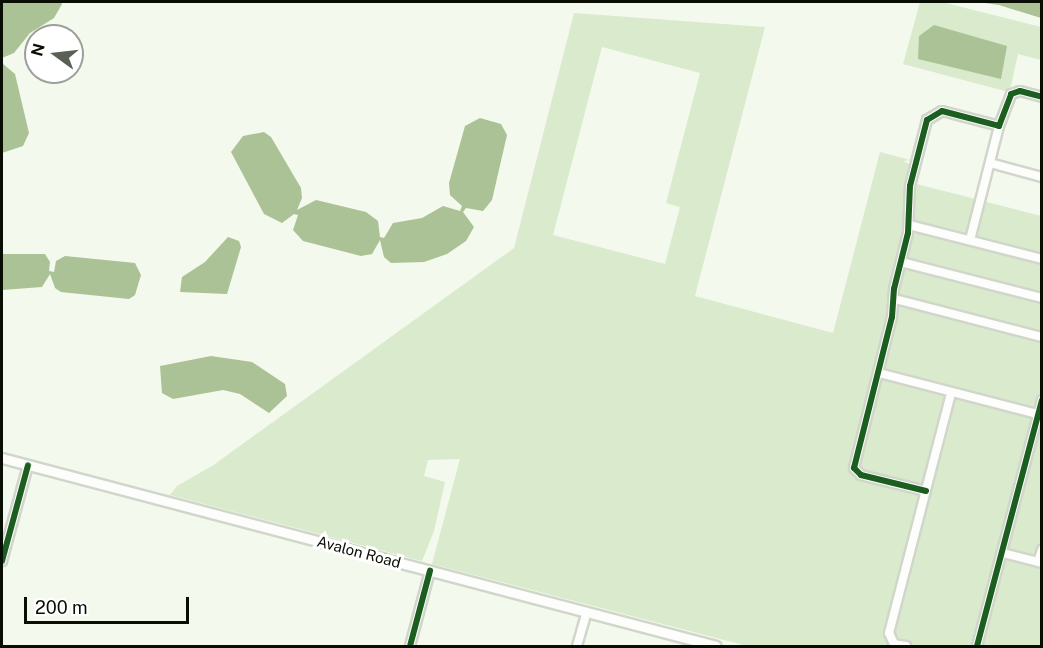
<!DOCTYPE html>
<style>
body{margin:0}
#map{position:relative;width:1043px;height:648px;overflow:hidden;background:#f3f9ed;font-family:"Public Sans",sans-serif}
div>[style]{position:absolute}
.green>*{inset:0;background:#daeacd}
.water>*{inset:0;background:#aac295}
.roads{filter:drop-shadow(2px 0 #d1d6cb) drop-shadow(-2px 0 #d1d6cb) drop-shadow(0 2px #d1d6cb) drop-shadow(0 -2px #d1d6cb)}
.minor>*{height:8px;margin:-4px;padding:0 4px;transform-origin:4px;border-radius:4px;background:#fdfefc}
.major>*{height:9px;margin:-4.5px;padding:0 4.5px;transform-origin:4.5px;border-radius:4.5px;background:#fdfefc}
.cycleway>*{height:6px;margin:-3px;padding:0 3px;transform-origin:3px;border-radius:3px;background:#1b5e20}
span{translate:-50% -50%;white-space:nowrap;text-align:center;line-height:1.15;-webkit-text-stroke:6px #fff;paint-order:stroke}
.street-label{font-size:15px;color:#090e05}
.frame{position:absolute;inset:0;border:3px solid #090e05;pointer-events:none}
.north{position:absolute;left:24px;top:24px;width:60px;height:60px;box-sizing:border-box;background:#fff;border:2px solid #9d9f9b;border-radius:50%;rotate:285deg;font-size:16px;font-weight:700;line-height:24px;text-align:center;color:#090e05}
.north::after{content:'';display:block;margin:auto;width:21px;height:27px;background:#5b6056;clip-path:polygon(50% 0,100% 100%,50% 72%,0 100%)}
.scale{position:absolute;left:24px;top:597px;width:165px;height:27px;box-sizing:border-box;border:3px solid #090e05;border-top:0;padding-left:8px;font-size:18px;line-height:21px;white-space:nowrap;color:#090e05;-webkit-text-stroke:4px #fff;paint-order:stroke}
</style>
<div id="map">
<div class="green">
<i style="clip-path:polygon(920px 2px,942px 2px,1041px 27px,1041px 60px,1018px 54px,1011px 86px,1005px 91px,903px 64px)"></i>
<i style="clip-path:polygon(evenodd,574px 13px,765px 27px,695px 296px,833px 333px,880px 152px,910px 160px,903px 161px,909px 164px,905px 181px,1041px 216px,1041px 646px,747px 646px,432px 564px,460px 459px,428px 460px,424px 476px,445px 482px,434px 531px,422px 561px,170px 495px,177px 486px,212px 466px,514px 248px,574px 13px,602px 47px,700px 73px,666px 203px,680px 207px,665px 264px,553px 235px,602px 47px)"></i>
</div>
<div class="water">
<i style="clip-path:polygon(2px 2px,61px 2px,62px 4px,54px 18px,30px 33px,14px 53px,2px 58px)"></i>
<i style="clip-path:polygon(978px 2px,1041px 2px,1041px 18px,999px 5px)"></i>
<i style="clip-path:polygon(934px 25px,1007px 46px,1001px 79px,918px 59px,919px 36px)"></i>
<i style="clip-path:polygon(2px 63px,15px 74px,29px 133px,23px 146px,2px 153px)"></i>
<i style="clip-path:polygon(480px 118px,501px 124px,507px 135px,492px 200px,483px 211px,466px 208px,463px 212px,474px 227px,466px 241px,447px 254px,424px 262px,391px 263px,384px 257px,380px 240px,372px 254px,361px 256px,303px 241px,293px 230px,298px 215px,294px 214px,282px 223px,264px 214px,231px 152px,243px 136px,264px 132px,271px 137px,301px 188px,302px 198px,297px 210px,316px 200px,366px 212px,378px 221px,380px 237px,384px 238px,393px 223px,422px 218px,443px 206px,460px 211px,462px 206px,450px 195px,449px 183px,465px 126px)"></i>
<i style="clip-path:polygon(228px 237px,239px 241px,241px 247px,227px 294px,180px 292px,182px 277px,205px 262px)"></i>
<i style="clip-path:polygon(2px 254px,45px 254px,50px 262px,49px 271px,54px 272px,56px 261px,65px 256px,135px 263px,141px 275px,135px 295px,129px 299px,61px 292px,55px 288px,50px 274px,42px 287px,2px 290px)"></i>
<i style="clip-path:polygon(211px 356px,252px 362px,285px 384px,287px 396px,269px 413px,240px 394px,223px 390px,173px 399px,162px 393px,160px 366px)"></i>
</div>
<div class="roads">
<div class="minor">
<i style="left:990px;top:163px;width:54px;rotate:15.1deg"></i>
<i style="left:909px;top:225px;width:137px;rotate:14.3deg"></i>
<i style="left:970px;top:240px;width:118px;rotate:-75.7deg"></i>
<i style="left:901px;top:262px;width:146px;rotate:14.3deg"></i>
<i style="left:895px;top:299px;width:152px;rotate:14.5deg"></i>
<i style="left:879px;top:373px;width:164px;rotate:14.5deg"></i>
<i style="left:926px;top:491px;width:67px;rotate:-166.2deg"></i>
<i style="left:861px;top:475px;width:10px;rotate:-135deg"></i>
<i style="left:854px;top:468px;width:156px;rotate:-75.9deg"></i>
<i style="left:892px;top:317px;width:28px;rotate:-86deg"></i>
<i style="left:894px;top:289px;width:58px;rotate:-76deg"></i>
<i style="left:908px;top:233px;width:47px;rotate:-87.6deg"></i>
<i style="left:910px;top:186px;width:68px;rotate:-75.6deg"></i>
<i style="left:927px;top:120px;width:17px;rotate:-31deg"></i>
<i style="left:942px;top:111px;width:59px;rotate:14.7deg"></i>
<i style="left:999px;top:126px;width:34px;rotate:-69deg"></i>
<i style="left:1011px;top:94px;width:9px;rotate:-18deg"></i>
<i style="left:1020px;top:91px;width:23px;rotate:15deg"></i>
<i style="left:1003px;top:553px;width:40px;rotate:14.4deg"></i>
<i style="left:2px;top:561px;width:99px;rotate:-74.8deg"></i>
<i style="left:1038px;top:562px;width:13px;rotate:-72deg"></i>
<i style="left:410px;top:646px;width:78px;rotate:-75.1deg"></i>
<i style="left:577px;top:646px;width:35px;rotate:-74deg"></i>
<i style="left:906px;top:646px;width:12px;rotate:-171deg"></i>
<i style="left:894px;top:644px;width:12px;rotate:-114deg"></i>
<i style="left:889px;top:633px;width:248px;rotate:-75.5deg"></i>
<i style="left:977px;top:646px;width:254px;rotate:-75.2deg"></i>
</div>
<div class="major">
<i style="left:2px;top:458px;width:738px;rotate:14.75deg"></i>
</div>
</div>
<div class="cycleway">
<i style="left:926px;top:491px;width:67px;rotate:-166.2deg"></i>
<i style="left:861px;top:475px;width:10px;rotate:-135deg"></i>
<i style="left:854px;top:468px;width:156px;rotate:-75.9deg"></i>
<i style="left:892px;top:317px;width:28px;rotate:-86deg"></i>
<i style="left:894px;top:289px;width:58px;rotate:-76deg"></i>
<i style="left:908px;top:233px;width:47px;rotate:-87.6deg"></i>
<i style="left:910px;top:186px;width:68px;rotate:-75.6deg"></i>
<i style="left:927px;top:120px;width:17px;rotate:-31deg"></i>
<i style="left:942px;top:111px;width:59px;rotate:14.7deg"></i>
<i style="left:999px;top:126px;width:34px;rotate:-69deg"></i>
<i style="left:1011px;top:94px;width:9px;rotate:-18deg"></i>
<i style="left:1020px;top:91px;width:23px;rotate:15deg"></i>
<i style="left:2px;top:561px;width:99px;rotate:-74.8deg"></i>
<i style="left:410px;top:646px;width:78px;rotate:-75.1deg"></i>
<i style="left:977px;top:646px;width:254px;rotate:-75.2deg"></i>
</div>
<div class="street-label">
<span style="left:359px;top:552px;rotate:15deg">Avalon Road</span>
</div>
<div class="frame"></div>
<div class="north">N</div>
<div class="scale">200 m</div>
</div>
